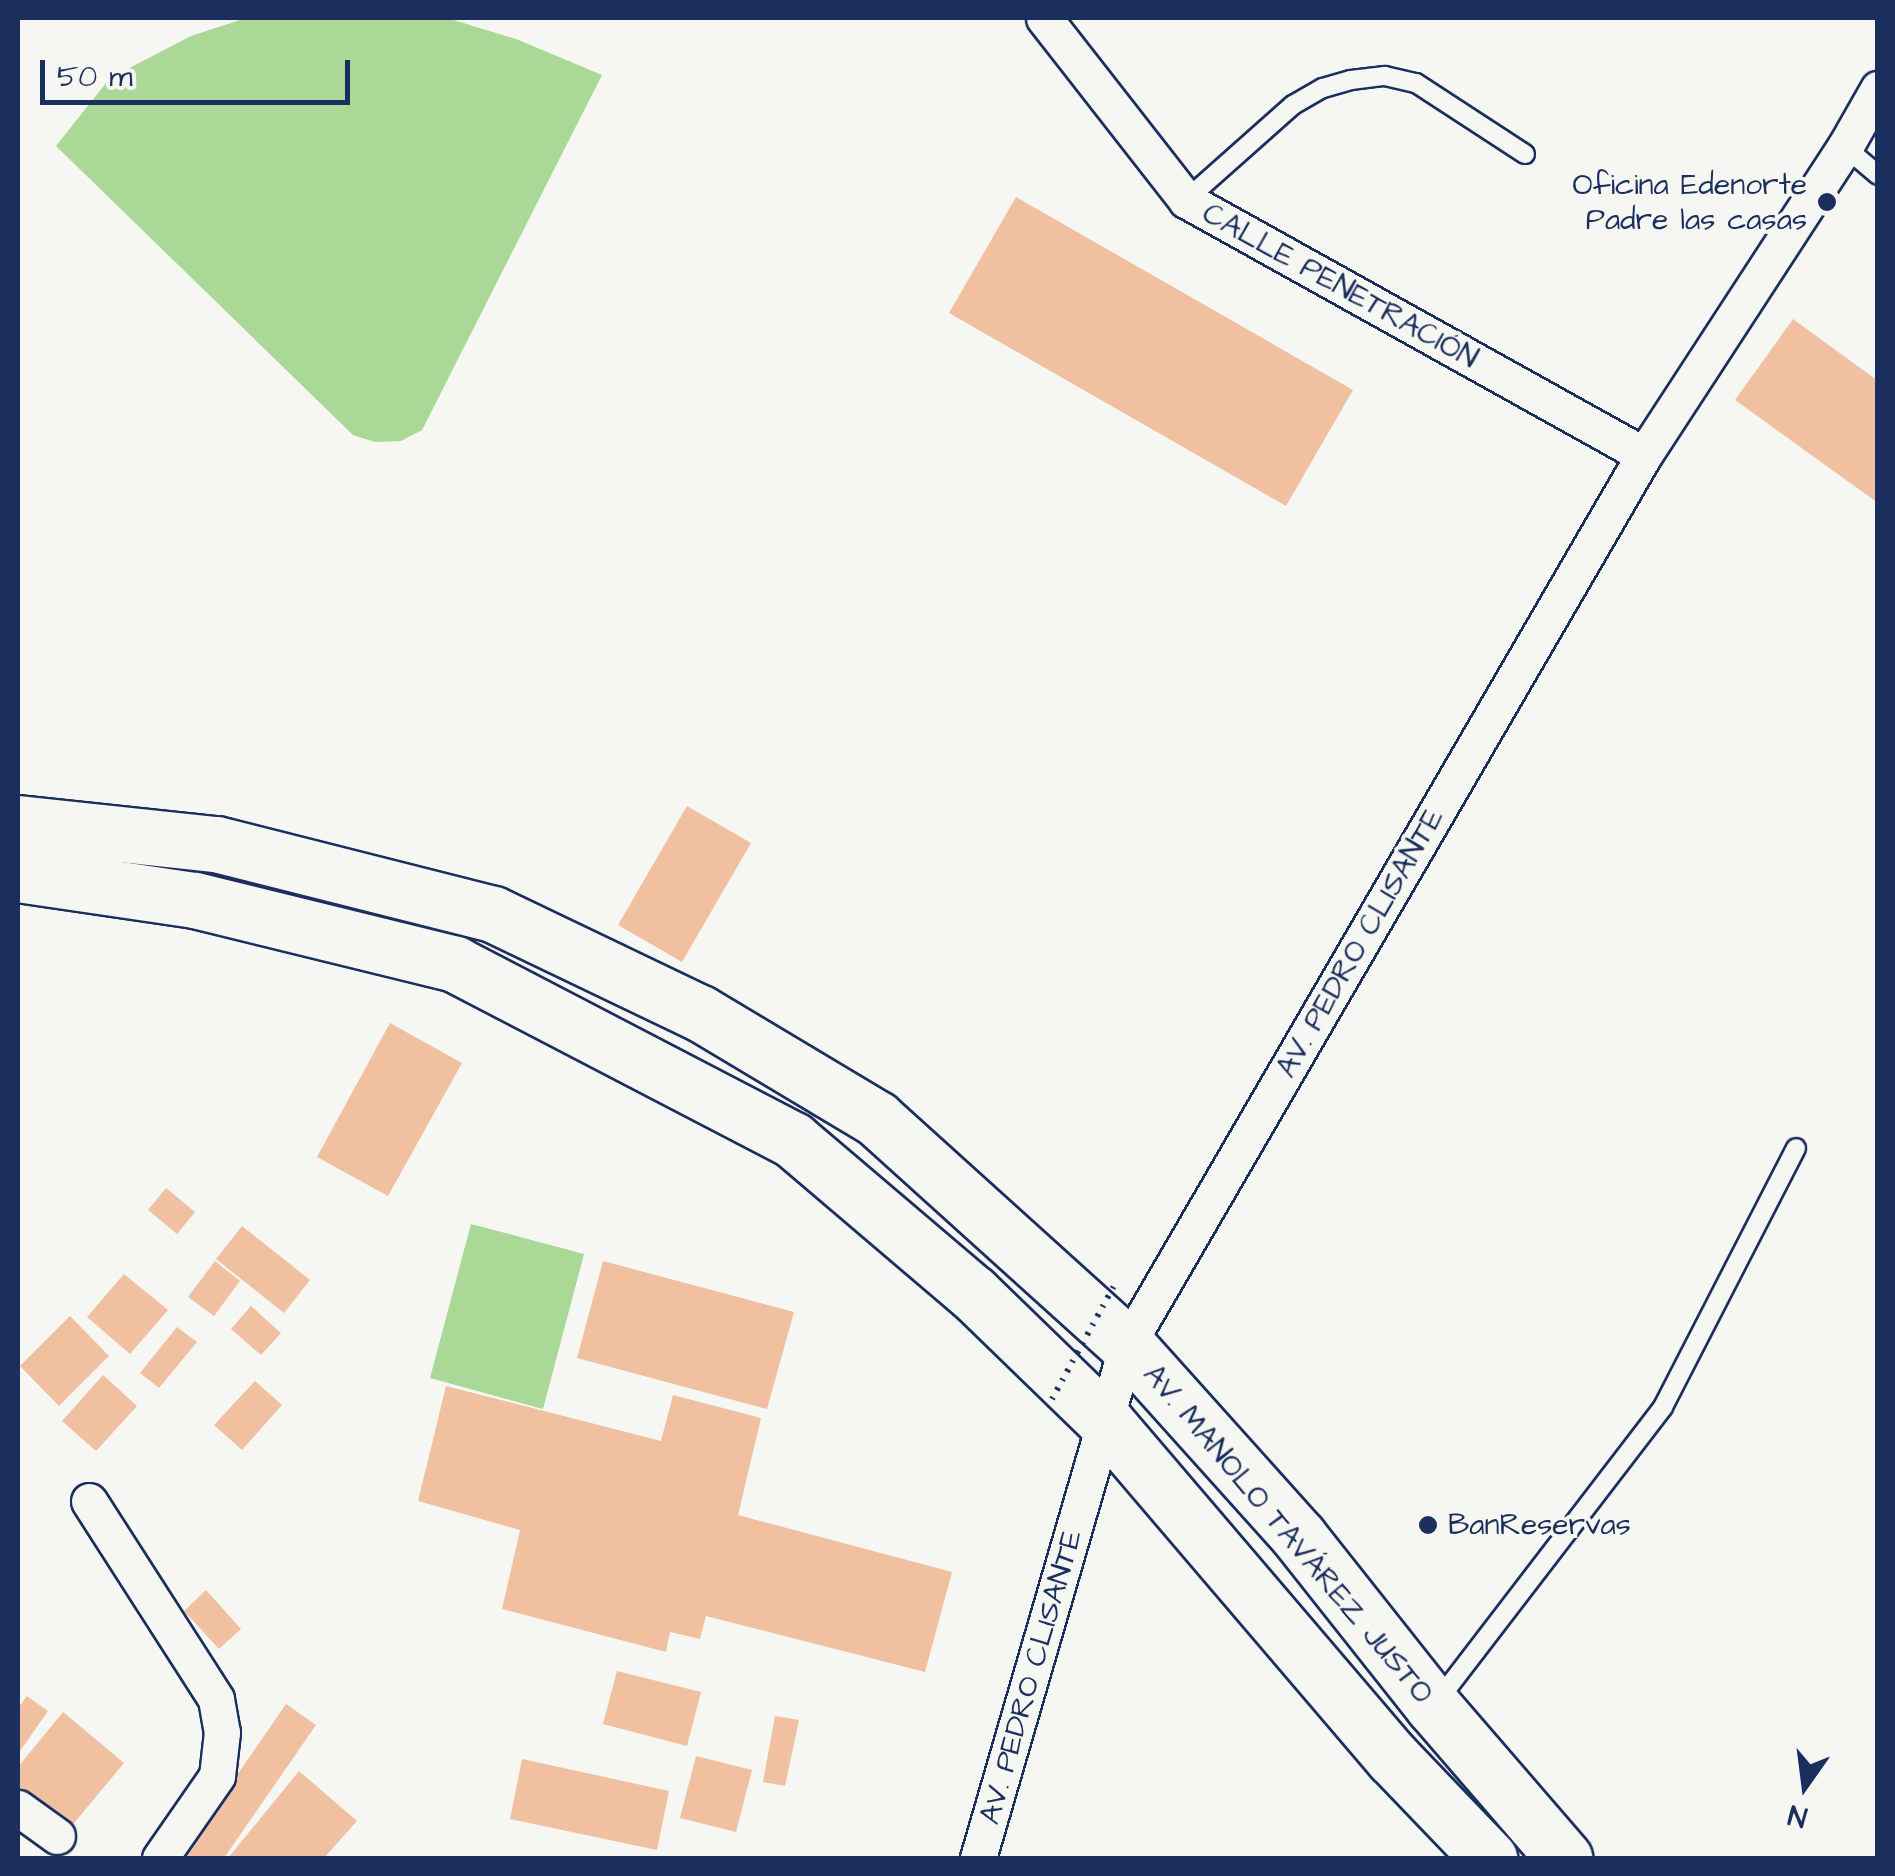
<!DOCTYPE html>
<meta charset="utf-8">
<style>
body{margin:0}
#map{position:relative;width:1895px;height:1876px;overflow:hidden;background:#f6f6f2;font-family:"Architects Daughter",sans-serif}
div>[style]{position:absolute}
.green>*{inset:0;background:#aad897}
.building>*{inset:0;background:#f0c0a0}
.roads{filter:drop-shadow(2px 0 #1b2f5e) drop-shadow(-2px 0 #1b2f5e) drop-shadow(0 2px #1b2f5e) drop-shadow(0 -2px #1b2f5e)}
.service>*{height:18px;margin:-9px;padding:0 9px;transform-origin:9px;border-radius:9px;background:#f6f6f2}
.minor>*{height:35px;margin:-17.5px;padding:0 17.5px;transform-origin:17.5px;border-radius:17.5px;background:#f6f6f2}
.primary>*{height:55px;margin:-27.5px;padding:0 27.5px;transform-origin:27.5px;border-radius:27.5px;background:#f6f6f2}
.path-bridge>*{height:6px;margin-top:-3px;transform-origin:0;background:repeating-linear-gradient(90deg,#1b2f5e 0 2.5px,transparent 0 10.5px)}
.dots>*{width:28px;height:28px;translate:-50% -50%;box-sizing:border-box;border:5px solid #f6f6f2;border-radius:50%}
span{translate:-50% -50%;white-space:nowrap;text-align:center;line-height:1.15;-webkit-text-stroke:8px #f6f6f2;paint-order:stroke}
.poi-label{font-size:30px;color:#1b2f5e}
.right{translate:-100% -50%;text-align:right}
.left{translate:0 -50%;text-align:left}
.street-label{font-size:30px;color:#1b2f5e}
.frame{position:absolute;inset:0;border:20px solid #1b2f5e;pointer-events:none}
.north{position:absolute;left:1755px;top:1736px;width:100px;height:100px;-webkit-text-stroke:8px #f6f6f2;paint-order:stroke;rotate:194deg;font-size:28px;font-weight:700;line-height:40px;text-align:center;color:#1b2f5e}
.north::after{content:'';display:block;margin:auto;width:35px;height:45px;background:#1b2f5e;clip-path:polygon(50% 0,100% 100%,50% 72%,0 100%)}
.scale{position:absolute;left:40px;top:60px;width:310px;height:45px;box-sizing:border-box;border:5px solid #1b2f5e;border-top:0;padding-left:12px;font-size:30px;line-height:35px;white-space:nowrap;color:#1b2f5e;-webkit-text-stroke:8px #f6f6f2;paint-order:stroke}
</style>
<div id="map">
<div class="green">
<i style="clip-path:polygon(246px 18px,447px 18px,516px 39px,602px 75px,422px 430px,401px 441px,375px 442px,353px 435px,56px 146px,110px 78px,191px 36px)"></i>
<i style="clip-path:polygon(471px 1224px,584px 1254px,543px 1409px,430px 1378px)"></i>
</div>
<div class="building">
<i style="clip-path:polygon(1016px 197px,1353px 390px,1286px 506px,949px 313px)"></i>
<i style="clip-path:polygon(1793px 319px,1878px 381px,1878px 503px,1735px 400px)"></i>
<i style="clip-path:polygon(687px 806px,751px 843px,682px 962px,618px 925px)"></i>
<i style="clip-path:polygon(390px 1023px,462px 1063px,388px 1196px,317px 1157px)"></i>
<i style="clip-path:polygon(166px 1188px,195px 1212px,177px 1234px,148px 1210px)"></i>
<i style="clip-path:polygon(242px 1226px,310px 1280px,284px 1313px,216px 1259px)"></i>
<i style="clip-path:polygon(215px 1261px,240px 1281px,214px 1316px,188px 1297px)"></i>
<i style="clip-path:polygon(603px 1261px,794px 1312px,767px 1409px,577px 1358px)"></i>
<i style="clip-path:polygon(124px 1274px,168px 1310px,130px 1354px,87px 1317px)"></i>
<i style="clip-path:polygon(251px 1306px,281px 1333px,261px 1355px,231px 1329px)"></i>
<i style="clip-path:polygon(70px 1316px,109px 1356px,59px 1406px,20px 1366px)"></i>
<i style="clip-path:polygon(177px 1327px,197px 1342px,159px 1388px,140px 1373px)"></i>
<i style="clip-path:polygon(103px 1375px,137px 1406px,96px 1451px,62px 1421px)"></i>
<i style="clip-path:polygon(255px 1381px,282px 1405px,242px 1450px,214px 1425px)"></i>
<i style="clip-path:polygon(446px 1386px,661px 1441px,673px 1395px,761px 1418px,738px 1515px,952px 1572px,925px 1672px,706px 1616px,700px 1639px,670px 1632px,666px 1652px,502px 1609px,520px 1530px,418px 1501px)"></i>
<i style="clip-path:polygon(206px 1590px,241px 1629px,219px 1649px,184px 1611px)"></i>
<i style="clip-path:polygon(617px 1671px,701px 1692px,687px 1746px,603px 1724px)"></i>
<i style="clip-path:polygon(27px 1696px,48px 1711px,18px 1754px,18px 1708px)"></i>
<i style="clip-path:polygon(286px 1704px,316px 1725px,224px 1858px,180px 1858px)"></i>
<i style="clip-path:polygon(63px 1712px,124px 1763px,70px 1828px,18px 1786px,18px 1767px)"></i>
<i style="clip-path:polygon(775px 1716px,799px 1720px,785px 1786px,763px 1782px)"></i>
<i style="clip-path:polygon(696px 1756px,752px 1770px,736px 1832px,680px 1818px)"></i>
<i style="clip-path:polygon(522px 1759px,669px 1791px,657px 1850px,510px 1819px)"></i>
<i style="clip-path:polygon(299px 1771px,357px 1821px,324px 1858px,228px 1858px)"></i>
</div>
<div class="roads">
<div class="service">
<i style="left:1845px;top:147px;width:43px;rotate:40.3deg"></i>
<i style="left:1186px;top:200px;width:143px;rotate:-41.6deg"></i>
<i style="left:1293px;top:105px;width:34px;rotate:-30deg"></i>
<i style="left:1323px;top:88px;width:29px;rotate:-16deg"></i>
<i style="left:1351px;top:80px;width:34px;rotate:-7deg"></i>
<i style="left:1385px;top:76px;width:32px;rotate:13deg"></i>
<i style="left:1416px;top:83px;width:130px;rotate:33.1deg"></i>
<i style="left:1436px;top:1703px;width:373px;rotate:-52.5deg"></i>
<i style="left:1663px;top:1407px;width:291px;rotate:-62.8deg"></i>
</div>
<div class="minor">
<i style="left:1044px;top:18px;width:231px;rotate:52deg"></i>
<i style="left:1186px;top:200px;width:524px;rotate:29.11deg"></i>
<i style="left:89px;top:1501px;width:235px;rotate:57.3deg"></i>
<i style="left:216px;top:1699px;width:34px;rotate:80deg"></i>
<i style="left:222px;top:1732px;width:44px;rotate:96.5deg"></i>
<i style="left:217px;top:1776px;width:100px;rotate:124.8deg"></i>
<i style="left:18px;top:1808px;width:48px;rotate:35.7deg"></i>
<i style="left:978px;top:1858px;width:534px;rotate:-73.8deg"></i>
<i style="left:1127px;top:1345px;width:1029px;rotate:-59.85deg"></i>
<i style="left:1644px;top:455px;width:368px;rotate:-56.9deg"></i>
<i style="left:1845px;top:147px;width:67px;rotate:-60.4deg"></i>
</div>
<div class="primary">
<i style="left:18px;top:823px;width:199px;rotate:6.1deg"></i>
<i style="left:216px;top:844px;width:286px;rotate:14.2deg"></i>
<i style="left:493px;top:914px;width:229px;rotate:25.6deg"></i>
<i style="left:700px;top:1013px;width:206px;rotate:30.9deg"></i>
<i style="left:877px;top:1119px;width:337px;rotate:42.1deg"></i>
<i style="left:1127px;top:1345px;width:258px;rotate:48.1deg"></i>
<i style="left:1299px;top:1537px;width:216px;rotate:51.6deg"></i>
<i style="left:1433px;top:1706px;width:201px;rotate:49.2deg"></i>
<i style="left:18px;top:874px;width:179px;rotate:8.4deg"></i>
<i style="left:195px;top:900px;width:268px;rotate:13.8deg"></i>
<i style="left:455px;top:964px;width:381px;rotate:27.5deg"></i>
<i style="left:793px;top:1140px;width:236px;rotate:40.4deg"></i>
<i style="left:973px;top:1293px;width:184px;rotate:44.1deg"></i>
<i style="left:1105px;top:1421px;width:443px;rotate:49.5deg"></i>
<i style="left:1393px;top:1758px;width:139px;rotate:46.2deg"></i>
</div>
</div>
<div class="path-bridge">
<i style="left:1052px;top:1399px;width:133px;rotate:-61.3deg"></i>
</div>
<div class="dots">
<i style="left:1827px;top:202px;background:#1b2f5e"></i>
<i style="left:1428px;top:1525px;background:#1b2f5e"></i>
</div>
<div class="poi-label">
<span class="right" style="left:1807px;top:202px">Oficina Edenorte<br>Padre las casas</span>
<span class="left" style="left:1448px;top:1525px">BanReservas</span>
</div>
<div class="street-label">
<span style="left:1340px;top:286px;rotate:29deg">CALLE PENETRACIÓN</span>
<span style="left:1360px;top:943px;rotate:-60deg">AV. PEDRO CLISANTE</span>
<span style="left:1288px;top:1534px;rotate:50deg">AV. MANOLO TAVÁREZ JUSTO</span>
<span style="left:1031px;top:1677px;rotate:-74deg">AV. PEDRO CLISANTE</span>
</div>
<div class="frame"></div>
<div class="north">N</div>
<div class="scale">50 m</div>
</div>
